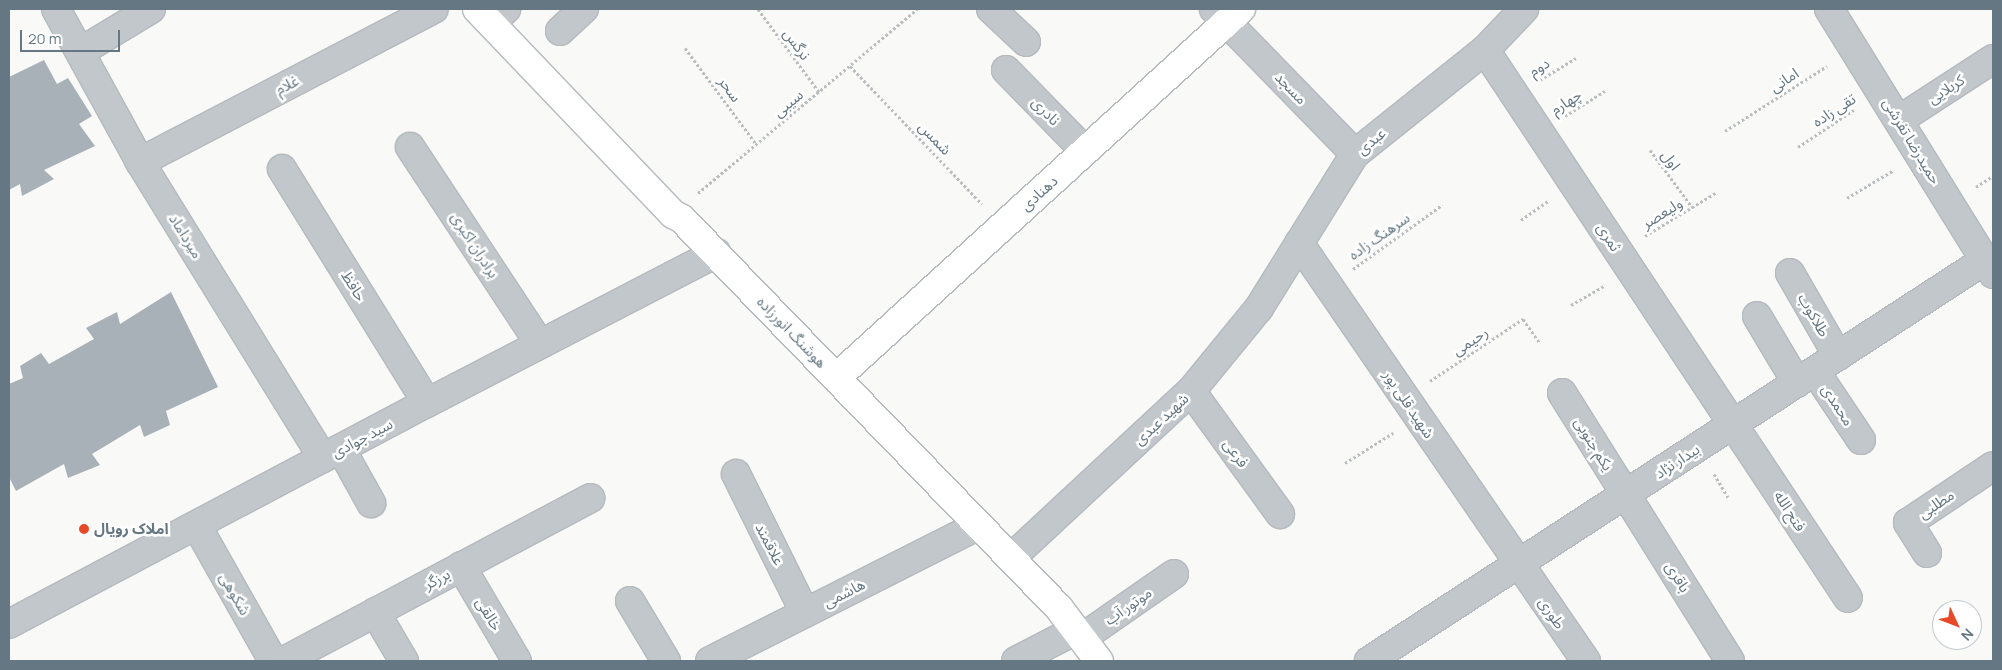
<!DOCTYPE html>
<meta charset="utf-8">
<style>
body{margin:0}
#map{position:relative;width:2002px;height:670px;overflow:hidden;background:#f9f9f7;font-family:Manrope,"Noto Sans Arabic",sans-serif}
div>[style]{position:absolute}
.building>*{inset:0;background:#a7b1b7}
.path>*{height:3px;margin-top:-1.5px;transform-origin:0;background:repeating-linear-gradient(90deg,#babec1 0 2.5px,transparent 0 5px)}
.roads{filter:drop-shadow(1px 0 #b4babe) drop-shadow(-1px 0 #b4babe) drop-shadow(0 1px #b4babe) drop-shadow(0 -1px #b4babe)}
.minor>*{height:28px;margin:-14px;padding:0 14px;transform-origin:14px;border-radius:14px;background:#c2c7cb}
.major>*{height:28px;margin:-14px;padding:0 14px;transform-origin:14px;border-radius:14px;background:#fff}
.dots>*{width:14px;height:14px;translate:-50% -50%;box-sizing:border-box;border:2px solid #fff;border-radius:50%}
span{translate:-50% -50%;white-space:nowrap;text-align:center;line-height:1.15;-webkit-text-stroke:5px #fff;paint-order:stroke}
.street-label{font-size:15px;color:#647783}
.poi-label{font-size:15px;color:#647783;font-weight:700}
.left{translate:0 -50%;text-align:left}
.frame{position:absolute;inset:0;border:10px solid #647783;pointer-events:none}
.north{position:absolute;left:1932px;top:600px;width:50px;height:50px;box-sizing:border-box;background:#fff;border:1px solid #c1c9cd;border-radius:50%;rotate:133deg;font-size:14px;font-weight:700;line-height:20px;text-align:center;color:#647783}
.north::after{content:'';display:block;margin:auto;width:18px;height:22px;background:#e84928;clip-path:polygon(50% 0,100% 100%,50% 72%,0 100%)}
.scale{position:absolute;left:20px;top:30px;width:100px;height:22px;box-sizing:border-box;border:2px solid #647783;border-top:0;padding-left:6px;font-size:15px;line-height:18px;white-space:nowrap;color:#647783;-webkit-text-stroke:4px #fff;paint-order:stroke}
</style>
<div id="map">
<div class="building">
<i style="clip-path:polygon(44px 60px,57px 84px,68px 78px,92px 116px,79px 124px,95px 146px,44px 170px,54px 179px,22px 196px,20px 184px,9px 190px,9px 77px)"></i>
<i style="clip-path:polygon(171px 292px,218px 387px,166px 411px,170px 425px,144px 437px,140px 425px,92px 454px,100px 465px,68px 478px,64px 464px,16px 491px,9px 477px,9px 384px,23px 378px,20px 366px,41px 353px,49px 364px,94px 339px,86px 328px,117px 312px,120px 324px)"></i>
</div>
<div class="path">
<i style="left:758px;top:9px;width:103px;rotate:53.7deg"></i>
<i style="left:685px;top:48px;width:119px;rotate:53.5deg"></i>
<i style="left:850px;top:66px;width:191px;rotate:46.3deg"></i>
<i style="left:1540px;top:80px;width:42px;rotate:-31.4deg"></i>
<i style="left:1565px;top:116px;width:47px;rotate:-32deg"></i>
<i style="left:1725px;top:131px;width:121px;rotate:-32.5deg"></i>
<i style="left:1798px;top:147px;width:67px;rotate:-33.5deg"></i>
<i style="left:1650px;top:150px;width:71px;rotate:53.6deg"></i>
<i style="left:1976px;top:187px;width:20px;rotate:-33deg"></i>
<i style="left:698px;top:193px;width:286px;rotate:-40deg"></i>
<i style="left:1847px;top:198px;width:55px;rotate:-30.8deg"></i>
<i style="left:1521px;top:220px;width:33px;rotate:-35deg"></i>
<i style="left:1645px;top:236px;width:84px;rotate:-31.4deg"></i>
<i style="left:1353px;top:269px;width:110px;rotate:-35.7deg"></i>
<i style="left:1571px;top:305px;width:39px;rotate:-30deg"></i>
<i style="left:1430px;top:381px;width:112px;rotate:-33.7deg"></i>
<i style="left:1523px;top:319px;width:29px;rotate:55deg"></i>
<i style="left:1345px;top:463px;width:57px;rotate:-32deg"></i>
<i style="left:1714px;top:474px;width:27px;rotate:59deg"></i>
</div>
<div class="roads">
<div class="minor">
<i style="left:56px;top:9px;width:175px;rotate:61.2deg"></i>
<i style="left:140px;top:162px;width:348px;rotate:58.3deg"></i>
<i style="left:991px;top:9px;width:48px;rotate:43.3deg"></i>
<i style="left:1214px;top:9px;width:202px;rotate:45.8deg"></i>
<i style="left:1829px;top:9px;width:312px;rotate:58.2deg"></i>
<i style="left:491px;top:23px;width:21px;rotate:-43deg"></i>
<i style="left:560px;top:31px;width:33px;rotate:-43deg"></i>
<i style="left:1485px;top:50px;width:657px;rotate:56.48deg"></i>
<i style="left:80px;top:52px;width:83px;rotate:-31.2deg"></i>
<i style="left:1006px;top:70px;width:113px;rotate:45.7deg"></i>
<i style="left:1899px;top:120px;width:112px;rotate:-33deg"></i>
<i style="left:410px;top:147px;width:236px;rotate:56.6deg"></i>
<i style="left:140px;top:162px;width:331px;rotate:-27.5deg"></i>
<i style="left:282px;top:169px;width:275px;rotate:58.2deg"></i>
<i style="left:1299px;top:243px;width:507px;rotate:55.53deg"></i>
<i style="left:1790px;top:273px;width:96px;rotate:60deg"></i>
<i style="left:1757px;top:316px;width:78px;rotate:59.2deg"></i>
<i style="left:1815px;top:371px;width:83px;rotate:56.3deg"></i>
<i style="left:1191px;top:391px;width:152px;rotate:54.1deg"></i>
<i style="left:1562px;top:393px;width:316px;rotate:57.9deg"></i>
<i style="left:341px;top:449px;width:62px;rotate:60.9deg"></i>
<i style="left:736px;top:474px;width:155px;rotate:63.6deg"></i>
<i style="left:197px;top:526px;width:155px;rotate:60.6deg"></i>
<i style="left:1927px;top:553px;width:36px;rotate:-122deg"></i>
<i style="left:1908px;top:523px;width:102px;rotate:-33.8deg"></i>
<i style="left:1011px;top:558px;width:246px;rotate:-42.9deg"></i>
<i style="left:1191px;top:391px;width:107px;rotate:-50.7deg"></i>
<i style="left:1259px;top:308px;width:181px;rotate:-58.1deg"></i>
<i style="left:1355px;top:154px;width:166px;rotate:-38.7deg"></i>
<i style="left:1485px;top:50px;width:57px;rotate:-46.4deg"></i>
<i style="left:461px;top:566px;width:110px;rotate:59.5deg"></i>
<i style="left:630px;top:601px;width:70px;rotate:59deg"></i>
<i style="left:375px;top:612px;width:57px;rotate:59.4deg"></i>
<i style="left:9px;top:624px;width:473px;rotate:-27.9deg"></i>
<i style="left:427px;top:403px;width:326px;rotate:-27.4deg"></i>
<i style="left:1082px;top:638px;width:112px;rotate:-34.8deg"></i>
<i style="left:284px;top:661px;width:347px;rotate:-28deg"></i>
<i style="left:710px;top:661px;width:301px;rotate:-26.8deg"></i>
<i style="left:1016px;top:661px;width:68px;rotate:-27.3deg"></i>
<i style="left:1369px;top:661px;width:735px;rotate:-33.06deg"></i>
</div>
<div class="major">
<i style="left:477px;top:9px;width:284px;rotate:46.3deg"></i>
<i style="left:673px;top:214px;width:10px;rotate:29deg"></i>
<i style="left:682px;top:219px;width:542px;rotate:45.9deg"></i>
<i style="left:1059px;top:608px;width:66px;rotate:53deg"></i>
<i style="left:836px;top:378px;width:548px;rotate:-42.34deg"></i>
</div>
</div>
<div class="dots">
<i style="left:84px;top:529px;background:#e84928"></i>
</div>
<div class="street-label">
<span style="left:797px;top:44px;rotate:54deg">نرگس</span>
<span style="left:1539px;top:67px;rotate:-33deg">دوم</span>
<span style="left:1784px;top:80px;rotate:-33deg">امانی</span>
<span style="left:287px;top:85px;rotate:-27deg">غلام</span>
<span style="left:1291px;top:88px;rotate:46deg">مسجد</span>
<span style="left:730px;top:89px;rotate:54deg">سحر</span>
<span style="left:1946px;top:89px;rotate:-33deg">کربلایی</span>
<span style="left:1566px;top:102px;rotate:-33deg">چهارم</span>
<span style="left:788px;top:103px;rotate:-40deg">سیبی</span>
<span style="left:1834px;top:110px;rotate:-33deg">تقی زاده</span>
<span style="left:1046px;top:111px;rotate:46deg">نادری</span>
<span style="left:935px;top:138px;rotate:46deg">شمس</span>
<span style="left:1371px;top:141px;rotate:-40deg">عبدی</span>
<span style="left:1912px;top:141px;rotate:59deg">حمیدرضا تفرشی</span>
<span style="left:1671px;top:160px;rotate:53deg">اول</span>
<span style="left:1039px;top:193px;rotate:-42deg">دهنادی</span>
<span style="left:1662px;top:213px;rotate:-32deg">ولیعصر</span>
<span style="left:186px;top:236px;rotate:58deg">میرداماد</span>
<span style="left:1379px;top:236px;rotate:-35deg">سرهنگ زاده</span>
<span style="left:1609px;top:237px;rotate:57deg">ثمری</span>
<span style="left:475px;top:245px;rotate:57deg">برادران اکبری</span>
<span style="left:354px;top:286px;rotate:58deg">حافظ</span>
<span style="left:1814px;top:315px;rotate:60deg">طلاکوب</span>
<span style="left:792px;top:332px;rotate:46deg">هوشنگ انورزاده</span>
<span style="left:1470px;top:341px;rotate:-33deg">رحیمی</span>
<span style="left:1409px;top:404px;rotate:56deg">شهید قلی پور</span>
<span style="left:1838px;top:405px;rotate:57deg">محمدی</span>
<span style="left:1161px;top:419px;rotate:-43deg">شهید عبدی</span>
<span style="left:362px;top:438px;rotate:-28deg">سید جوادی</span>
<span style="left:1594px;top:444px;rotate:58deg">یکم جنوبی</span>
<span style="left:1236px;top:453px;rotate:54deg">فرعی</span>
<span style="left:1677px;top:461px;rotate:-33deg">بیدار نژاد</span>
<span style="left:1936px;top:504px;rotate:-34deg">مطلبی</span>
<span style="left:1790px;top:511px;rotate:57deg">فتح الله</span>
<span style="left:770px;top:544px;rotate:63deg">علاقمند</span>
<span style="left:1678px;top:577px;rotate:58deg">باقری</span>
<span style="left:437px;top:579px;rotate:-28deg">برزگر</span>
<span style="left:844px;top:593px;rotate:-27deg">هاشمی</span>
<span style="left:235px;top:594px;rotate:60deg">شکوهی</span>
<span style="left:1128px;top:606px;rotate:-35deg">موتور آب</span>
<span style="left:1552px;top:613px;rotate:56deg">طوری</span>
<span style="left:489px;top:614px;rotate:59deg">خالقی</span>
</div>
<div class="poi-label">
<span class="left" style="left:94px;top:529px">املاک رویال</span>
</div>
<div class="frame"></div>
<div class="north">N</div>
<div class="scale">20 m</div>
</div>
